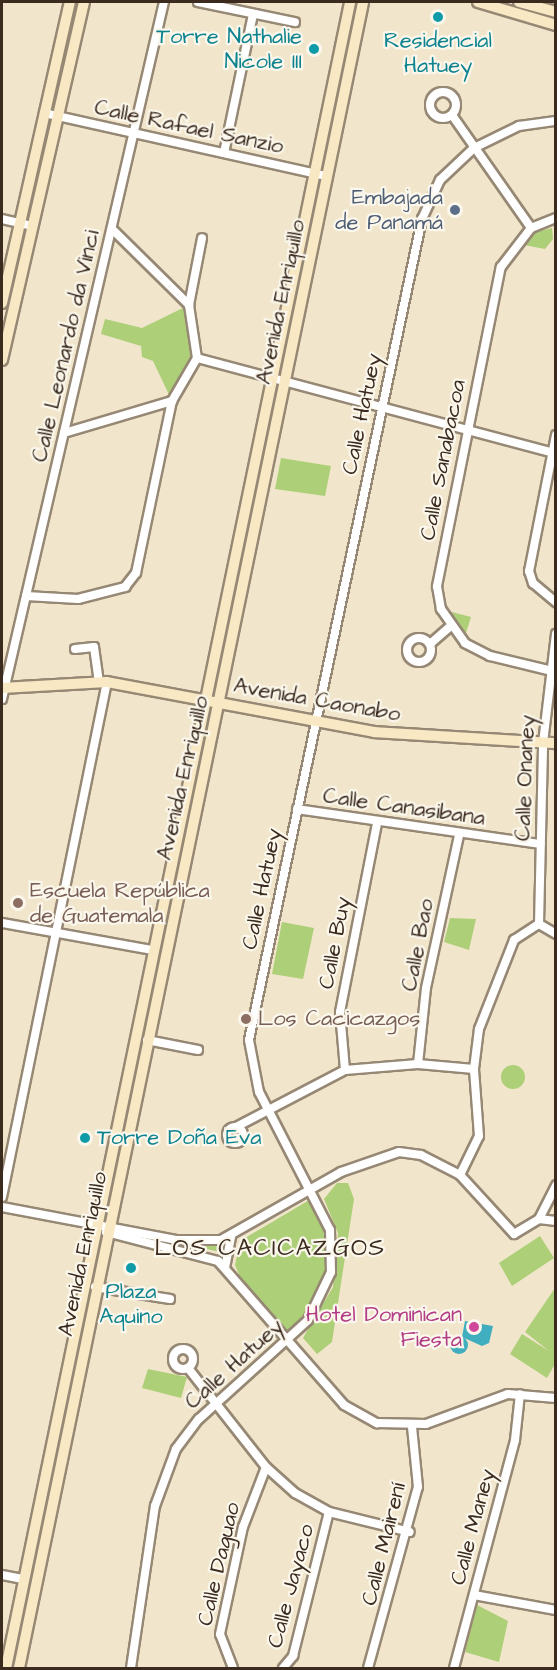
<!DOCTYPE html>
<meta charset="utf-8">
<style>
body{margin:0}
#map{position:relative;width:557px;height:1670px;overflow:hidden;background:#f1e6cb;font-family:"Architects Daughter",sans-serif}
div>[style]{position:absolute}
.green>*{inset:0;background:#adcf77}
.round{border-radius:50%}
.water>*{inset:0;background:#41aebf}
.roads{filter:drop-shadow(2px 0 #968874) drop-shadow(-2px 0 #968874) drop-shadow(0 2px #968874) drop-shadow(0 -2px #968874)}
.street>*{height:8px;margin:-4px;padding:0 4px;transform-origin:4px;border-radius:4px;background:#fff}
.street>.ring{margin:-4px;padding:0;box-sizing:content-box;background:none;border:8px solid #fff;border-radius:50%}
.secondary>*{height:10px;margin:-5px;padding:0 5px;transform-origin:5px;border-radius:5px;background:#f8e8c3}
.dots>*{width:16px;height:16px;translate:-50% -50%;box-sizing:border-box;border:3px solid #fbf7ec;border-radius:50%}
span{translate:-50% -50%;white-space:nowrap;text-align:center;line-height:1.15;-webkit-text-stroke:4.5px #fbf7ec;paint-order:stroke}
.culture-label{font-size:22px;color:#0d838f}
.right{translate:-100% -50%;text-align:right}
.left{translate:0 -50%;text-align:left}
.street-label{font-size:22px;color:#3b2a1e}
.service-label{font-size:22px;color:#4e5e75}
.education-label{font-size:22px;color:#785e54}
.hotel-label{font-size:22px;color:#b23c85}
.neighbourhood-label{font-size:24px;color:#3b2a1e;letter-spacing:1.5px}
.frame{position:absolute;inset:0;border:3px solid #3b2a1e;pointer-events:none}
</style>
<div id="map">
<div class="green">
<i style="clip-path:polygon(552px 228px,553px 239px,545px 249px,524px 245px,536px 232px)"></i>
<i style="clip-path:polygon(189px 305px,197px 358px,172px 401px,153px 361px,142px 357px,141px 346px,101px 334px,105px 319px,142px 328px)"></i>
<i style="clip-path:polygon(281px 458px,331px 466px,325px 496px,275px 489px)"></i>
<i style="clip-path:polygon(448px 611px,471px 617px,465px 636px)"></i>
<i style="clip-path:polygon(450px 918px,476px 919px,469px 950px,444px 942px)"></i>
<i style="clip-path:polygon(282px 922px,314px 928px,303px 979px,272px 974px)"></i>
<i class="round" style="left:501px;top:1065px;width:24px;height:24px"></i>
<i style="clip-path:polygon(337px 1183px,348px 1183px,354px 1199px,332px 1342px,317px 1354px,303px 1338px,333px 1287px,338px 1233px,324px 1199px)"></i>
<i style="clip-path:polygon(311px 1199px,326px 1231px,328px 1267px,315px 1305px,288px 1334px,242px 1282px,235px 1265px,240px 1241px)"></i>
<i style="clip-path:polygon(126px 1225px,219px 1243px,224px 1253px,118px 1228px)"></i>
<i style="clip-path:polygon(540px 1236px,554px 1258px,512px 1286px,499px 1263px)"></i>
<i style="clip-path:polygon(555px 1288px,555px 1364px,547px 1378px,510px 1354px,522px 1334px,549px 1351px,525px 1332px)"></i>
<i style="clip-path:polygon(148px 1369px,187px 1377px,181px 1398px,142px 1388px)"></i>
<i style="clip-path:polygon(477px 1605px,508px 1621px,499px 1662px,465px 1652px)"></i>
</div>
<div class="water">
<i style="clip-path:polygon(465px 1321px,493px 1326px,489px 1343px,482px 1346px,462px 1337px)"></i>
<i class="round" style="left:450px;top:1336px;width:18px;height:18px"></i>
</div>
<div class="roads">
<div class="street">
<i style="left:198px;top:2px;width:99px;rotate:11.7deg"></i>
<i class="ring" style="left:430px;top:92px;width:18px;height:18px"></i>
<i style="left:44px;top:113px;width:290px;rotate:12.6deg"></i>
<i style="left:452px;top:115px;width:138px;rotate:55deg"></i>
<i style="left:224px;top:153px;width:142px;rotate:-78.2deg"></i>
<i style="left:2px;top:219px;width:31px;rotate:13deg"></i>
<i style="left:113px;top:230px;width:107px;rotate:44.6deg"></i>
<i style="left:197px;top:358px;width:366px;rotate:14.9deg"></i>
<i style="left:64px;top:433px;width:113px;rotate:-16.5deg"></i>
<i style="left:556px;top:435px;width:139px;rotate:101.2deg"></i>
<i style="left:529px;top:571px;width:13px;rotate:72deg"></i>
<i style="left:533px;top:583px;width:30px;rotate:40deg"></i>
<i style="left:26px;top:596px;width:52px;rotate:3.3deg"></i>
<i style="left:78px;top:599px;width:49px;rotate:-14.3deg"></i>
<i style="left:125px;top:587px;width:18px;rotate:-52deg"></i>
<i style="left:136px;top:573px;width:176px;rotate:-78.2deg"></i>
<i style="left:172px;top:401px;width:50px;rotate:-59.8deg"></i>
<i style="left:197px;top:358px;width:54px;rotate:-98.6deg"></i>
<i style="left:189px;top:305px;width:68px;rotate:-79deg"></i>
<i class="ring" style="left:407px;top:638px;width:16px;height:16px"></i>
<i style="left:430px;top:644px;width:28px;rotate:-41deg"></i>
<i style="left:75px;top:649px;width:19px;rotate:-6deg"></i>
<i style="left:94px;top:647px;width:35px;rotate:82deg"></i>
<i style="left:548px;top:670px;width:60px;rotate:-166.4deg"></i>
<i style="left:490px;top:656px;width:28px;rotate:-153deg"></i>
<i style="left:465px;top:643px;width:42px;rotate:-125.2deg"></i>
<i style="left:441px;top:609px;width:23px;rotate:-100deg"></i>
<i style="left:437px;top:586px;width:325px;rotate:-78.7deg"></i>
<i style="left:501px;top:267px;width:49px;rotate:-52.4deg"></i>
<i style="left:531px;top:228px;width:27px;rotate:-22deg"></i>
<i style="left:2px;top:699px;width:716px;rotate:-76.92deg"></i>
<i style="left:297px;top:809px;width:246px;rotate:8.2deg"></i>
<i style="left:2px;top:923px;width:152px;rotate:10.2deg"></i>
<i style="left:539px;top:924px;width:181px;rotate:-88.7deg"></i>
<i style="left:543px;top:743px;width:110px;rotate:-83.2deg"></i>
<i style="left:539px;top:924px;width:20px;rotate:30deg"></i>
<i style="left:147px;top:1040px;width:52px;rotate:11.1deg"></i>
<i style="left:418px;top:1064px;width:76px;rotate:-84deg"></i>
<i style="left:426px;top:988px;width:157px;rotate:-77.8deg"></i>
<i style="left:345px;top:1070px;width:58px;rotate:-94.9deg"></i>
<i style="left:340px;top:1012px;width:193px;rotate:-78.9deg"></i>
<i class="ring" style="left:227px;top:1127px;width:8px;height:8px"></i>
<i style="left:236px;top:1127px;width:123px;rotate:-27.6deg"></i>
<i style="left:345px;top:1070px;width:73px;rotate:-4.7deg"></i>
<i style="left:418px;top:1064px;width:56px;rotate:5.1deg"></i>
<i style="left:460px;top:1175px;width:43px;rotate:-64deg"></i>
<i style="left:479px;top:1136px;width:67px;rotate:-94.3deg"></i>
<i style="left:474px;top:1069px;width:40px;rotate:-82.9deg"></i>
<i style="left:479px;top:1029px;width:96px;rotate:-68.5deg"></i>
<i style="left:514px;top:940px;width:30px;rotate:-33deg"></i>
<i style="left:2px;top:1197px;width:526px;rotate:-78.48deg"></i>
<i style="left:2px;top:1207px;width:177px;rotate:10.7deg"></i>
<i style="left:176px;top:1240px;width:45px"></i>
<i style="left:221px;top:1240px;width:138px;rotate:-29.5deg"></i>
<i style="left:341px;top:1172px;width:61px;rotate:-19deg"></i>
<i style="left:399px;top:1152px;width:22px;rotate:8deg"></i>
<i style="left:421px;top:1155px;width:44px;rotate:27.1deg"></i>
<i style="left:460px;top:1175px;width:80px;rotate:47.5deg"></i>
<i style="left:514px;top:1234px;width:29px;rotate:-31deg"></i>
<i style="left:539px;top:1219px;width:38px;rotate:-63deg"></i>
<i style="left:539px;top:1219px;width:17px;rotate:7deg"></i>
<i style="left:106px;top:1232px;width:116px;rotate:14.5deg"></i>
<i style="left:218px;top:1261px;width:191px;rotate:48.8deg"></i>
<i style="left:344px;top:1405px;width:38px;rotate:29deg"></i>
<i style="left:377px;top:1423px;width:49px;rotate:1.2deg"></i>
<i style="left:426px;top:1424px;width:87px;rotate:-20.1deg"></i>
<i style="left:508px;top:1394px;width:48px;rotate:4.8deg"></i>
<i style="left:225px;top:1268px;width:33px;rotate:-79deg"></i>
<i style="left:95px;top:1287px;width:76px;rotate:9.1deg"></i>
<i class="ring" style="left:173px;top:1349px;width:12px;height:12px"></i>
<i style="left:188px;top:1368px;width:126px;rotate:51.8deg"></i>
<i style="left:266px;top:1467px;width:39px;rotate:42deg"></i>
<i style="left:295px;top:1493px;width:39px;rotate:29deg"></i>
<i style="left:329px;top:1512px;width:83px;rotate:13.9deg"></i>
<i style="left:2px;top:1575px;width:21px;rotate:11deg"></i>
<i style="left:474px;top:1595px;width:83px;rotate:10.4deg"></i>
<i style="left:131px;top:1668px;width:164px;rotate:-81.6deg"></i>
<i style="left:155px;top:1506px;width:61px;rotate:-69.8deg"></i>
<i style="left:176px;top:1449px;width:38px;rotate:-53deg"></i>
<i style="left:199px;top:1419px;width:147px;rotate:-42.2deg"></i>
<i style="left:308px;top:1320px;width:53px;rotate:-64.4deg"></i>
<i style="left:331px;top:1272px;width:42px;rotate:-91.4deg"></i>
<i style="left:330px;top:1230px;width:155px;rotate:-117.2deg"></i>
<i style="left:259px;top:1092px;width:53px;rotate:-100.9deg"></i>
<i style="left:249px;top:1040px;width:839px;rotate:-78.1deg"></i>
<i style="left:422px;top:219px;width:43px;rotate:-65.2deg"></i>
<i style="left:440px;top:180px;width:47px;rotate:-43.3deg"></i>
<i style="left:474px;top:148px;width:50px;rotate:-26.1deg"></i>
<i style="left:519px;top:126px;width:37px;rotate:-8deg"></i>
<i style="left:233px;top:1668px;width:36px;rotate:-111deg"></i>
<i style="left:220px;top:1634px;width:109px;rotate:-77.9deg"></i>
<i style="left:243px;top:1527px;width:64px;rotate:-69deg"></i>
<i style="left:283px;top:1668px;width:16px;rotate:-50deg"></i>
<i style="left:293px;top:1656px;width:148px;rotate:-76deg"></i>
<i style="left:368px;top:1668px;width:188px;rotate:-74.6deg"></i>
<i style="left:418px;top:1487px;width:60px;rotate:-95.7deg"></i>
<i style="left:454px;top:1668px;width:236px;rotate:-75deg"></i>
<i style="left:515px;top:1440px;width:46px;rotate:-83.8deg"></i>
</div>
<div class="secondary">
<i style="left:478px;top:2px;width:81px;rotate:16.4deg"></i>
<i style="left:519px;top:2px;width:38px;rotate:15deg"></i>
<i style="left:2px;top:303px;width:309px;rotate:-77.3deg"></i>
<i style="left:2px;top:360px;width:367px;rotate:-77.1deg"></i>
<i style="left:2px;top:688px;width:105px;rotate:-3.3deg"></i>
<i style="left:107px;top:682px;width:272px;rotate:10.6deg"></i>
<i style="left:374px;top:732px;width:182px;rotate:3.5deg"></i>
<i style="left:6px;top:1668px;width:1701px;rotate:-78.33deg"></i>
<i style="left:19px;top:1668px;width:1701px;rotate:-78.33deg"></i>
</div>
</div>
<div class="dots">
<i style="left:438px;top:17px;background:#0f9aa8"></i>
<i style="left:314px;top:49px;background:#0f9aa8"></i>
<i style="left:455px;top:210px;background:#5c6f8a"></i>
<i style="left:18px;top:903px;background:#8d6e63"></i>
<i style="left:246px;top:1019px;background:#8d6e63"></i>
<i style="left:85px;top:1138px;background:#0f9aa8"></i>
<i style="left:131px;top:1268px;background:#0f9aa8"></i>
<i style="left:474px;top:1327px;background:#d1479c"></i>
</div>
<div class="culture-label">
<span class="right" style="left:302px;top:49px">Torre Nathalie<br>Nicole III</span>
<span style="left:438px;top:53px">Residencial<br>Hatuey</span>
<span class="left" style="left:97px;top:1138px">Torre Doña Eva</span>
<span style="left:131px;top:1304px">Plaza<br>Aquino</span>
</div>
<div class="street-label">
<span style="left:189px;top:127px;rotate:12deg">Calle Rafael Sanzio</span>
<span style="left:281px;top:302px;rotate:-78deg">Avenida Enriquillo</span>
<span style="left:66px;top:346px;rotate:-77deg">Calle Leonardo da Vinci</span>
<span style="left:362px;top:414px;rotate:-78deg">Calle Hatuey</span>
<span style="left:443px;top:460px;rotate:-79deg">Calle Sanabacoa</span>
<span style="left:317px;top:700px;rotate:10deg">Avenida Caonabo</span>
<span style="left:183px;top:778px;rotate:-77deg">Avenida Enriquillo</span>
<span style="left:525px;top:778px;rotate:-88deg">Calle Onaney</span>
<span style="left:404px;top:807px;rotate:8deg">Calle Canasibana</span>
<span style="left:262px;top:889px;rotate:-78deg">Calle Hatuey</span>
<span style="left:335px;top:943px;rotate:-79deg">Calle Buy</span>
<span style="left:418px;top:945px;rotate:-79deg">Calle Bao</span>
<span style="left:83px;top:1254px;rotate:-78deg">Avenida Enriquillo</span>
<span style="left:234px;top:1364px;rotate:-42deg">Calle Hatuey</span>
<span style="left:473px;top:1527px;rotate:-75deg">Calle Maney</span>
<span style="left:384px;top:1544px;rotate:-76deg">Calle Mairení</span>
<span style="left:219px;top:1564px;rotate:-77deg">Calle Daguao</span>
<span style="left:291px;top:1586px;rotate:-75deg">Calle Jayaco</span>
</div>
<div class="service-label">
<span class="right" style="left:443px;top:210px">Embajada<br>de Panamá</span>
</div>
<div class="education-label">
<span class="left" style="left:30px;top:903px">Escuela República<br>de Guatemala</span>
<span class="left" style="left:258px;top:1019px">Los Cacicazgos</span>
</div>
<div class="hotel-label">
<span class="right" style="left:462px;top:1327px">Hotel Dominican<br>Fiesta</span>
</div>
<div class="neighbourhood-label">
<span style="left:270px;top:1249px">LOS CACICAZGOS</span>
</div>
<div class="frame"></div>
</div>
